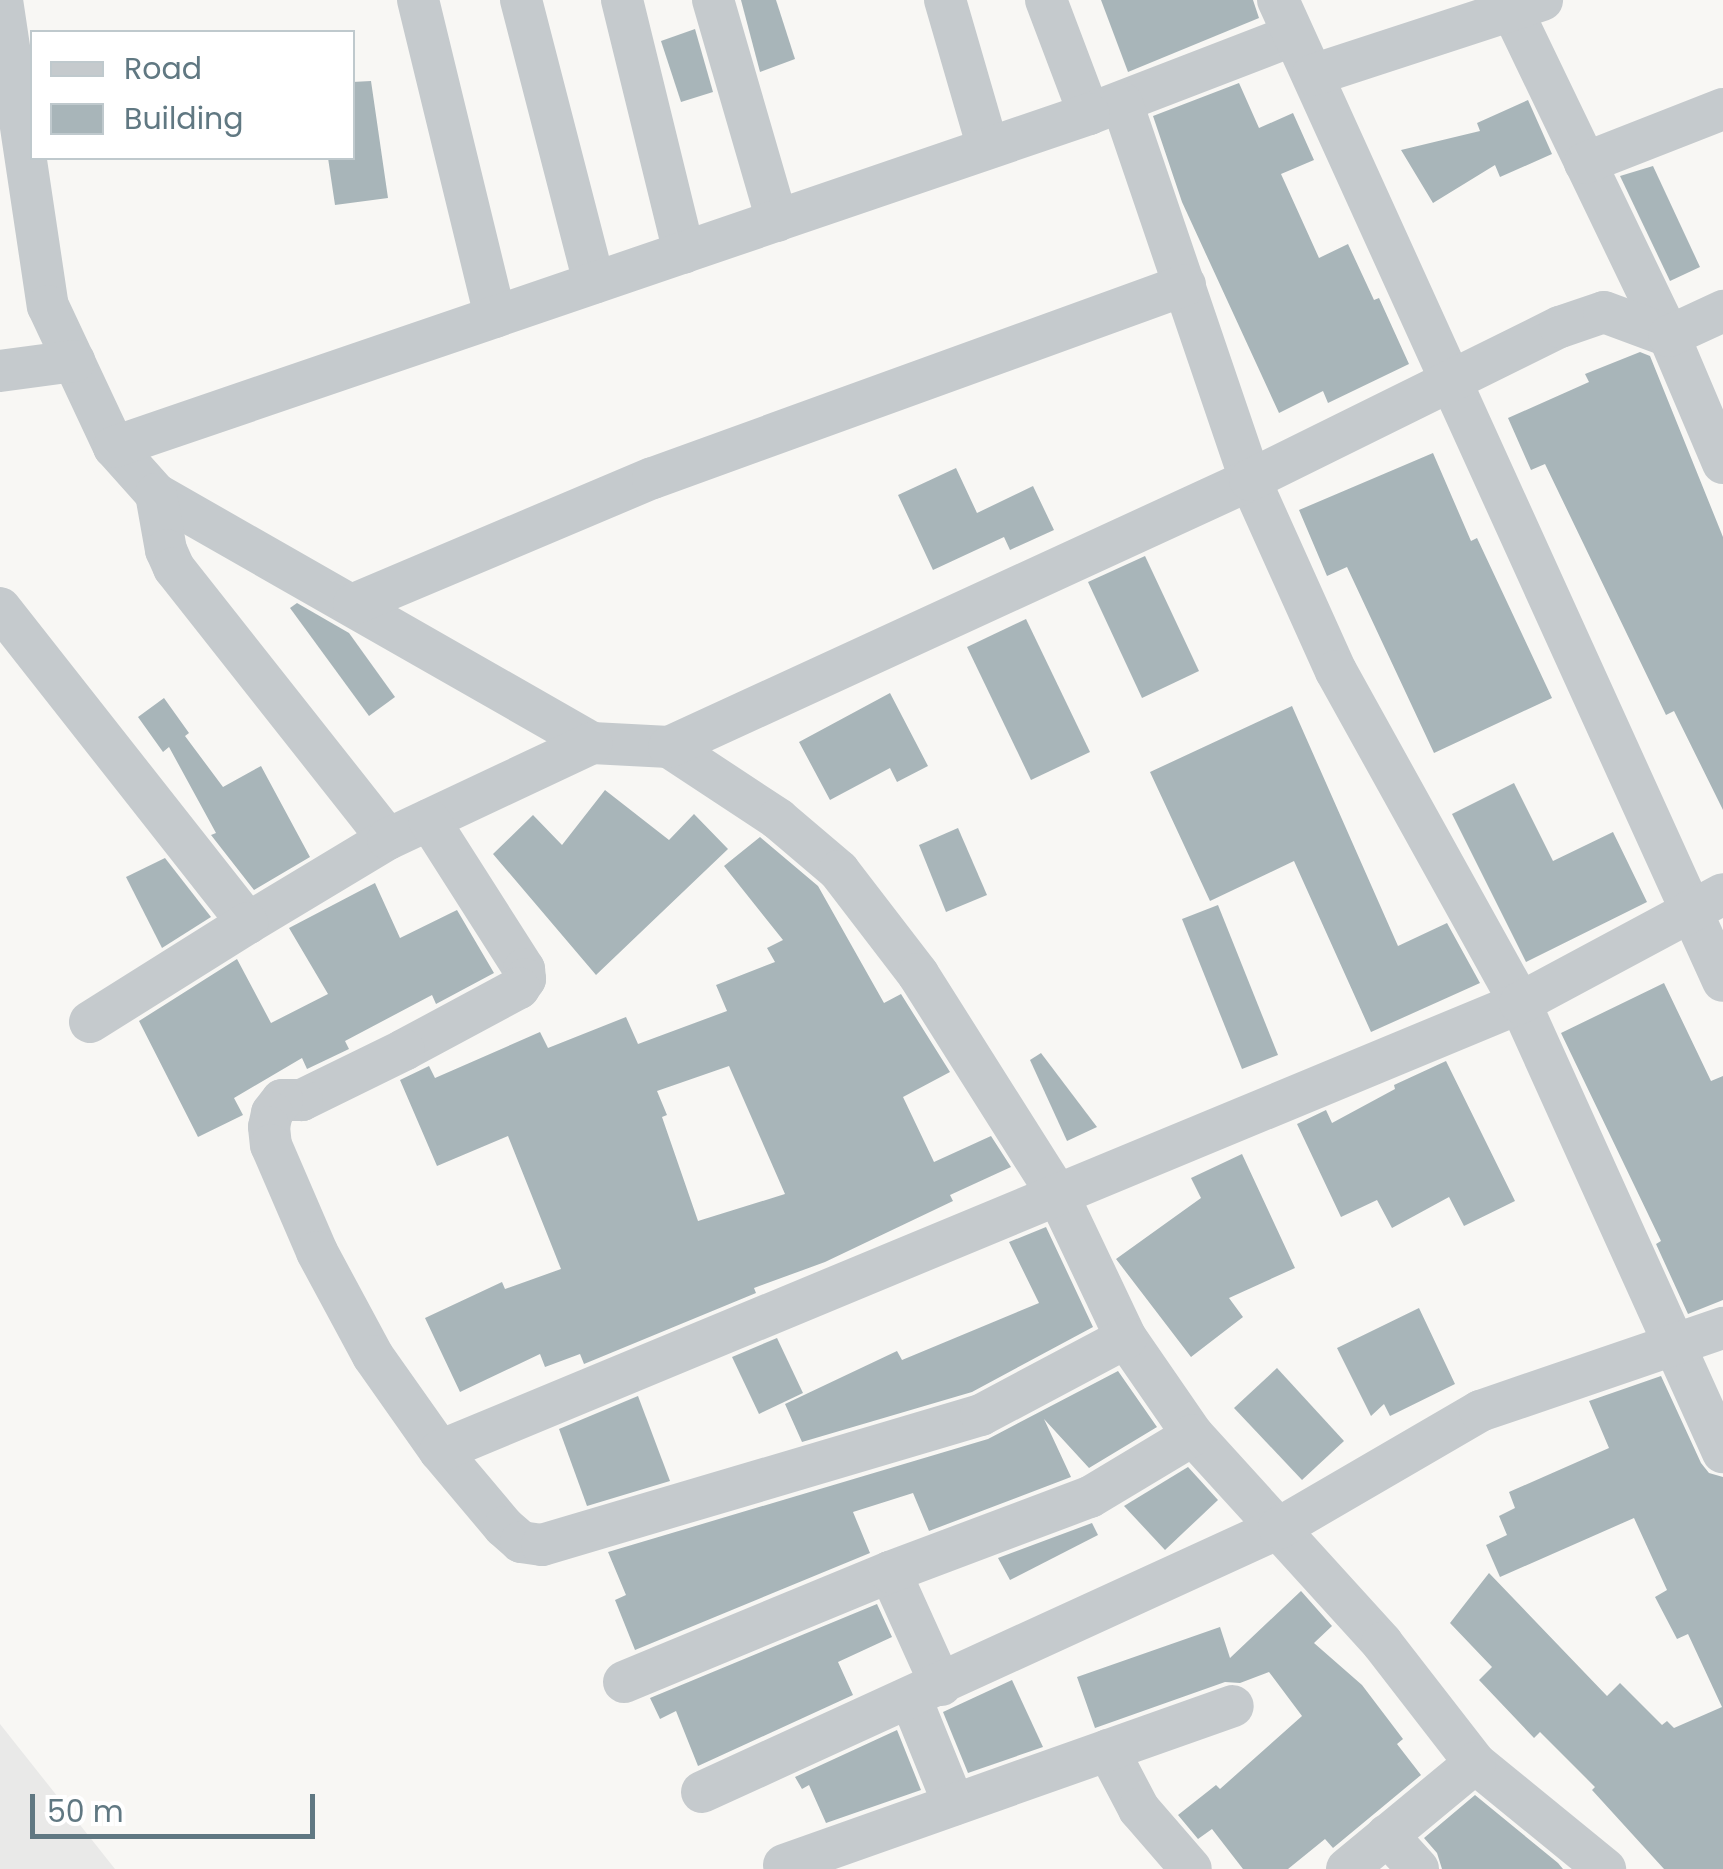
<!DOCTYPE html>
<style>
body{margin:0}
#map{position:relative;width:1723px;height:1869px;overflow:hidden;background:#f8f7f4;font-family:Poppins,sans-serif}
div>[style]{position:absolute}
.built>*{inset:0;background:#e9e9e8}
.building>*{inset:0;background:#a8b5b9}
.minor>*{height:42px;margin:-21px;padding:0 21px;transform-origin:21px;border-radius:21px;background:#c5cacd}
span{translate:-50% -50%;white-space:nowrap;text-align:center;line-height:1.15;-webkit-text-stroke:10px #fff;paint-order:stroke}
.legend{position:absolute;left:30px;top:30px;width:325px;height:130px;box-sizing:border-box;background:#fff;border:2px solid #bfc9cd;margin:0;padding:12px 18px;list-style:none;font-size:30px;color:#607882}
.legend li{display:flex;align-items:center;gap:20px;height:50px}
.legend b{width:50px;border:2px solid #bfc9cd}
.scale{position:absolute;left:30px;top:1794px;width:285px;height:45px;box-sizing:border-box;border:5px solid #607882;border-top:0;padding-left:12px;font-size:30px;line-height:35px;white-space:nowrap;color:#607882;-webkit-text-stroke:8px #fff;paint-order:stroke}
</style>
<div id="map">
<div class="built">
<i style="clip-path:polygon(0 1724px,115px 1869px,0 1869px)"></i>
</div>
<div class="building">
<i style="clip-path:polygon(741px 0,776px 0,795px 59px,760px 72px)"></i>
<i style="clip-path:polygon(1101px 0,1253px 0,1259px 18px,1128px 72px)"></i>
<i style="clip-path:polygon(695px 29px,713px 92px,681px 102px,661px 41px)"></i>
<i style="clip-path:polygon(371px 81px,388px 198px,335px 205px,328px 158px,352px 158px,352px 82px)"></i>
<i style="clip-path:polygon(1239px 83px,1259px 128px,1293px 113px,1314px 160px,1281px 174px,1319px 258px,1348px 244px,1374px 300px,1379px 298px,1409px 364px,1328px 403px,1323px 391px,1279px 413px,1182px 202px,1153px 116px)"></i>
<i style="clip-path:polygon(1528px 100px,1552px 154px,1500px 177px,1495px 165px,1433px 203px,1401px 150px,1480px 131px,1477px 123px)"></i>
<i style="clip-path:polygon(1653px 166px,1700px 267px,1670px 281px,1620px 176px)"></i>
<i style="clip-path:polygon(1640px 352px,1650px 356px,1723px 537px,1723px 810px,1674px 711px,1666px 715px,1545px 464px,1531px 470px,1508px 418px,1589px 382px,1585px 374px)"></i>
<i style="clip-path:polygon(1433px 453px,1471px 541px,1477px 538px,1552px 698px,1434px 753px,1347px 567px,1327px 576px,1299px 510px)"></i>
<i style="clip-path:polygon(956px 468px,977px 513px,1033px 486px,1054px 530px,1010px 550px,1004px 537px,933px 570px,898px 495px)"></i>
<i style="clip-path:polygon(1145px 556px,1199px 671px,1142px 698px,1088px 582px)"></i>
<i style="clip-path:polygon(297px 603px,349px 633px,395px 697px,369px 716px,290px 608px)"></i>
<i style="clip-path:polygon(1026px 619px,1090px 752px,1031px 780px,967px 647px)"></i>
<i style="clip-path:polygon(890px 693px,928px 766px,897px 782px,890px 768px,830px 800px,799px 742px)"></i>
<i style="clip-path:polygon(164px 698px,189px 733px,185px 736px,223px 787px,261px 766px,310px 857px,254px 890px,211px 835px,216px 833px,169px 747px,163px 752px,138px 717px)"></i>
<i style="clip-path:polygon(1292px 706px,1398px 946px,1447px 923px,1480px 983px,1371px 1032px,1294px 861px,1210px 901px,1150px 772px)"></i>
<i style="clip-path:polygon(1514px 783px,1553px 861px,1613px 832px,1647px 902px,1526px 962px,1452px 814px)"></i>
<i style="clip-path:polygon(605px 790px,669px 840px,694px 814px,728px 849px,596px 975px,493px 854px,533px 815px,562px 845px)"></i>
<i style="clip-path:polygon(958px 828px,987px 895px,946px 912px,919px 845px)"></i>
<i style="clip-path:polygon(evenodd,760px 837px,818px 886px,884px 1003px,901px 994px,950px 1072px,903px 1097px,934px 1162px,991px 1136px,1011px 1167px,950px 1195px,953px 1201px,825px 1262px,754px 1288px,756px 1293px,584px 1364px,580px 1354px,545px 1367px,540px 1354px,460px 1392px,425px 1318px,502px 1282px,505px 1289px,561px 1269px,508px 1136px,437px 1166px,400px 1080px,429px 1066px,435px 1078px,540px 1032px,548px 1048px,626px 1017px,638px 1044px,727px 1011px,716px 985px,775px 962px,767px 948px,783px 940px,724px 866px,760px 837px,729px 1066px,785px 1194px,698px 1221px,662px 1117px,667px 1115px,657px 1091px,729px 1066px)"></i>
<i style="clip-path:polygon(165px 858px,211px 917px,162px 948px,126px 877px)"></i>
<i style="clip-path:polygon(375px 883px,400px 938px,457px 910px,494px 973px,436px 1004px,432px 995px,345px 1041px,349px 1049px,307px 1069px,302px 1058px,234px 1098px,243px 1115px,198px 1137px,139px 1021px,237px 959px,271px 1023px,328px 994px,289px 928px)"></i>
<i style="clip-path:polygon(1218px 905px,1278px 1055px,1242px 1069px,1182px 919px)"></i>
<i style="clip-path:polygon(1664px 983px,1711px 1081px,1723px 1076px,1723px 1300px,1688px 1314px,1656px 1244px,1661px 1241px,1561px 1033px)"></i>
<i style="clip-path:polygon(1041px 1053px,1097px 1127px,1067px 1141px,1030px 1060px)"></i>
<i style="clip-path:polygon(1446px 1061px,1515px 1201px,1464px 1226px,1449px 1197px,1392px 1228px,1377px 1200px,1341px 1217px,1297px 1124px,1326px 1110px,1332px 1123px,1395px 1089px,1394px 1085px)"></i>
<i style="clip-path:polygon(1242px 1154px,1295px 1268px,1229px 1298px,1243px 1317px,1191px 1357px,1116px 1259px,1201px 1198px,1191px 1178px)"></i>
<i style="clip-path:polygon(1046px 1227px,1093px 1327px,972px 1392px,802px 1442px,785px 1404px,897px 1351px,902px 1360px,1039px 1303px,1009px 1242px)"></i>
<i style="clip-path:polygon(1419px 1308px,1455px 1384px,1390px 1416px,1384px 1404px,1371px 1416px,1337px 1348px)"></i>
<i style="clip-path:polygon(777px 1338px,803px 1393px,759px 1414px,732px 1357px)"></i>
<i style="clip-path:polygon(1277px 1368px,1344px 1441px,1302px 1480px,1234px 1408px)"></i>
<i style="clip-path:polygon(1118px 1371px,1157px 1427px,1089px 1468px,1044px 1419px,1071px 1477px,929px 1531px,913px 1493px,853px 1512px,870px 1553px,635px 1650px,615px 1600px,626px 1595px,608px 1552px,988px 1439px)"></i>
<i style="clip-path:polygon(1661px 1376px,1701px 1463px,1709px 1473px,1723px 1477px,1723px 1869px,1664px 1869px,1592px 1790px,1595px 1787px,1540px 1732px,1534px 1738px,1479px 1680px,1492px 1667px,1450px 1623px,1489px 1573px,1607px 1696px,1620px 1683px,1662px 1725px,1667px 1721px,1674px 1728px,1722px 1707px,1688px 1634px,1677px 1639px,1655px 1597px,1667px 1590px,1634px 1518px,1500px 1577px,1486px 1545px,1507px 1535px,1499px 1516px,1515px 1508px,1509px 1492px,1609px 1448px,1589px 1401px)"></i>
<i style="clip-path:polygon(638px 1396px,670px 1481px,587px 1506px,559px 1429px)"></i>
<i style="clip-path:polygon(1188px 1467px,1218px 1500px,1165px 1550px,1124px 1506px)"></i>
<i style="clip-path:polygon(1092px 1523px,1098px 1535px,1010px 1580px,998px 1558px)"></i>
<i style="clip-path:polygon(1301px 1591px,1332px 1626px,1314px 1643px,1362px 1685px,1403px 1739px,1397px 1744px,1421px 1775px,1333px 1848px,1325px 1839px,1288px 1869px,1243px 1869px,1212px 1829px,1198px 1839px,1178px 1815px,1216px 1785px,1220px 1789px,1302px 1716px,1269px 1672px,1240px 1683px,1225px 1682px,1095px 1728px,1077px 1677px,1220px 1627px,1230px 1658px)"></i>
<i style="clip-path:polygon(877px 1604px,892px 1637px,838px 1662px,853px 1695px,698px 1766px,676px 1711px,660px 1719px,650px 1698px)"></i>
<i style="clip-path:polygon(1012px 1680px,1043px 1747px,968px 1773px,943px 1712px)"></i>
<i style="clip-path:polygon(897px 1730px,921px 1790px,826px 1823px,809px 1785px,802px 1789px,795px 1777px)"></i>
<i style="clip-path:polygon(1475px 1795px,1558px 1863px,1563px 1869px,1442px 1869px,1437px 1853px,1424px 1838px)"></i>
</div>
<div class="minor">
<i style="left:2px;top:0;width:309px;rotate:81.5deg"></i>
<i style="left:48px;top:306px;width:156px;rotate:64.9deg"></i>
<i style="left:114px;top:447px;width:63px;rotate:48.2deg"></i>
<i style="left:156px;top:494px;width:502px;rotate:29.73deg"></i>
<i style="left:592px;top:743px;width:77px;rotate:3deg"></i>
<i style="left:669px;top:747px;width:131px;rotate:33.4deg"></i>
<i style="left:778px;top:819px;width:80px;rotate:40.4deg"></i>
<i style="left:839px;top:871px;width:130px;rotate:52.5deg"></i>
<i style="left:918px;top:974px;width:264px;rotate:57.7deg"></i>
<i style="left:1059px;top:1197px;width:156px;rotate:64.6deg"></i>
<i style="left:1126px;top:1338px;width:118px;rotate:55.4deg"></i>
<i style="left:1193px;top:1435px;width:281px;rotate:47.7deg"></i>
<i style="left:1382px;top:1643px;width:152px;rotate:52.2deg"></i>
<i style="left:1475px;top:1763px;width:168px;rotate:39.2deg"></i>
<i style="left:418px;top:0;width:326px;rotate:76.3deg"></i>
<i style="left:521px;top:0;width:292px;rotate:75.5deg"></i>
<i style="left:622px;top:0;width:260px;rotate:76.2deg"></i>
<i style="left:713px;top:0;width:230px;rotate:73.8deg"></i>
<i style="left:945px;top:0;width:154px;rotate:73.8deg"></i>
<i style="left:1046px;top:0;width:122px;rotate:69.3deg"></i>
<i style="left:1089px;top:114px;width:217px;rotate:-21.1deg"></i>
<i style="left:1278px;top:0;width:1077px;rotate:65.6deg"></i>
<i style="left:1507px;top:0;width:373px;rotate:64.3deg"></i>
<i style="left:1669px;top:336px;width:138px;rotate:67deg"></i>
<i style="left:1313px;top:75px;width:241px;rotate:-18.1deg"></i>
<i style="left:1122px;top:103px;width:398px;rotate:71.2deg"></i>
<i style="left:1250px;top:480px;width:209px;rotate:65.8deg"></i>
<i style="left:1336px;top:671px;width:380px;rotate:61deg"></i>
<i style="left:1520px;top:1003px;width:493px;rotate:65.7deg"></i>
<i style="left:1585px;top:163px;width:148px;rotate:-21.4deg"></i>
<i style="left:0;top:371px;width:75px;rotate:-7.7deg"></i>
<i style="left:114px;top:447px;width:1030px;rotate:-18.86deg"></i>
<i style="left:156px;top:494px;width:57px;rotate:79.9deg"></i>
<i style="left:166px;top:550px;width:20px;rotate:66deg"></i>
<i style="left:174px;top:568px;width:345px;rotate:51.7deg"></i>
<i style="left:354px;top:604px;width:324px;rotate:-22.9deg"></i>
<i style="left:653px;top:478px;width:566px;rotate:-19.94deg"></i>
<i style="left:0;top:608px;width:401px;rotate:51.8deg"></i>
<i style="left:248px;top:923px;width:163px;rotate:-31deg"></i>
<i style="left:388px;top:839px;width:225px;rotate:-25.2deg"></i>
<i style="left:669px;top:747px;width:639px;rotate:-24.68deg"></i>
<i style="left:1250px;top:480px;width:346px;rotate:-26.3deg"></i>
<i style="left:1560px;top:327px;width:46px;rotate:-18.8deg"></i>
<i style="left:1604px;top:312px;width:69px;rotate:20.3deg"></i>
<i style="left:1669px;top:336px;width:60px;rotate:-24.8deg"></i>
<i style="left:429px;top:820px;width:177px;rotate:57.5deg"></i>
<i style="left:524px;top:969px;width:10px;rotate:84deg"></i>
<i style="left:525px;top:979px;width:11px;rotate:124deg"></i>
<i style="left:519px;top:988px;width:131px;rotate:151.7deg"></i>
<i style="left:404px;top:1050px;width:114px;rotate:153.9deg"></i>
<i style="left:302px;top:1100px;width:20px;rotate:180deg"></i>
<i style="left:282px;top:1100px;width:16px;rotate:128deg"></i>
<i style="left:272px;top:1113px;width:14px;rotate:102deg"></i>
<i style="left:269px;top:1127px;width:18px;rotate:84deg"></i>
<i style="left:271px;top:1145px;width:116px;rotate:66.7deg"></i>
<i style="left:317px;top:1252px;width:118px;rotate:61.7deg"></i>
<i style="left:373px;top:1356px;width:116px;rotate:54.8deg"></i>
<i style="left:440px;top:1451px;width:99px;rotate:49.9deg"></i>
<i style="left:504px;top:1527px;width:23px;rotate:41deg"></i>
<i style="left:521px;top:1542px;width:21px;rotate:8deg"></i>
<i style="left:542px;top:1545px;width:458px;rotate:-16.5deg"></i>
<i style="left:981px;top:1415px;width:164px;rotate:-28deg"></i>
<i style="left:90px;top:1022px;width:186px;rotate:-32.1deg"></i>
<i style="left:440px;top:1451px;width:1169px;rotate:-22.53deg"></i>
<i style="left:1520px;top:1003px;width:230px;rotate:-28.2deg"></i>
<i style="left:890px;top:1572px;width:124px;rotate:65.7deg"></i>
<i style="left:624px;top:1682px;width:288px;rotate:-22.5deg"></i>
<i style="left:890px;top:1572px;width:214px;rotate:-20.6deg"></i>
<i style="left:1090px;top:1497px;width:120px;rotate:-31deg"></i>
<i style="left:911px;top:1699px;width:114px;rotate:67.9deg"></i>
<i style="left:1108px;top:1750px;width:67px;rotate:62.3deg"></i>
<i style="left:1139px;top:1809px;width:79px;rotate:49.1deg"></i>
<i style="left:702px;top:1792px;width:635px;rotate:-24.59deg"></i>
<i style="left:1279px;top:1528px;width:233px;rotate:-30.2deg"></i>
<i style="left:1480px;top:1411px;width:257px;rotate:-18.9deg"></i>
<i style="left:1387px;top:1835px;width:46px;rotate:47.6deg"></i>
<i style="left:784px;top:1865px;width:476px;rotate:-19.5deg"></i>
<i style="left:1347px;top:1869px;width:166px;rotate:-39.6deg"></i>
</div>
<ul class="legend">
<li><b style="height:12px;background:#c5cacd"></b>Road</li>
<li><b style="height:28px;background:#a8b5b9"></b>Building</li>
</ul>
<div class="scale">50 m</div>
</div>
